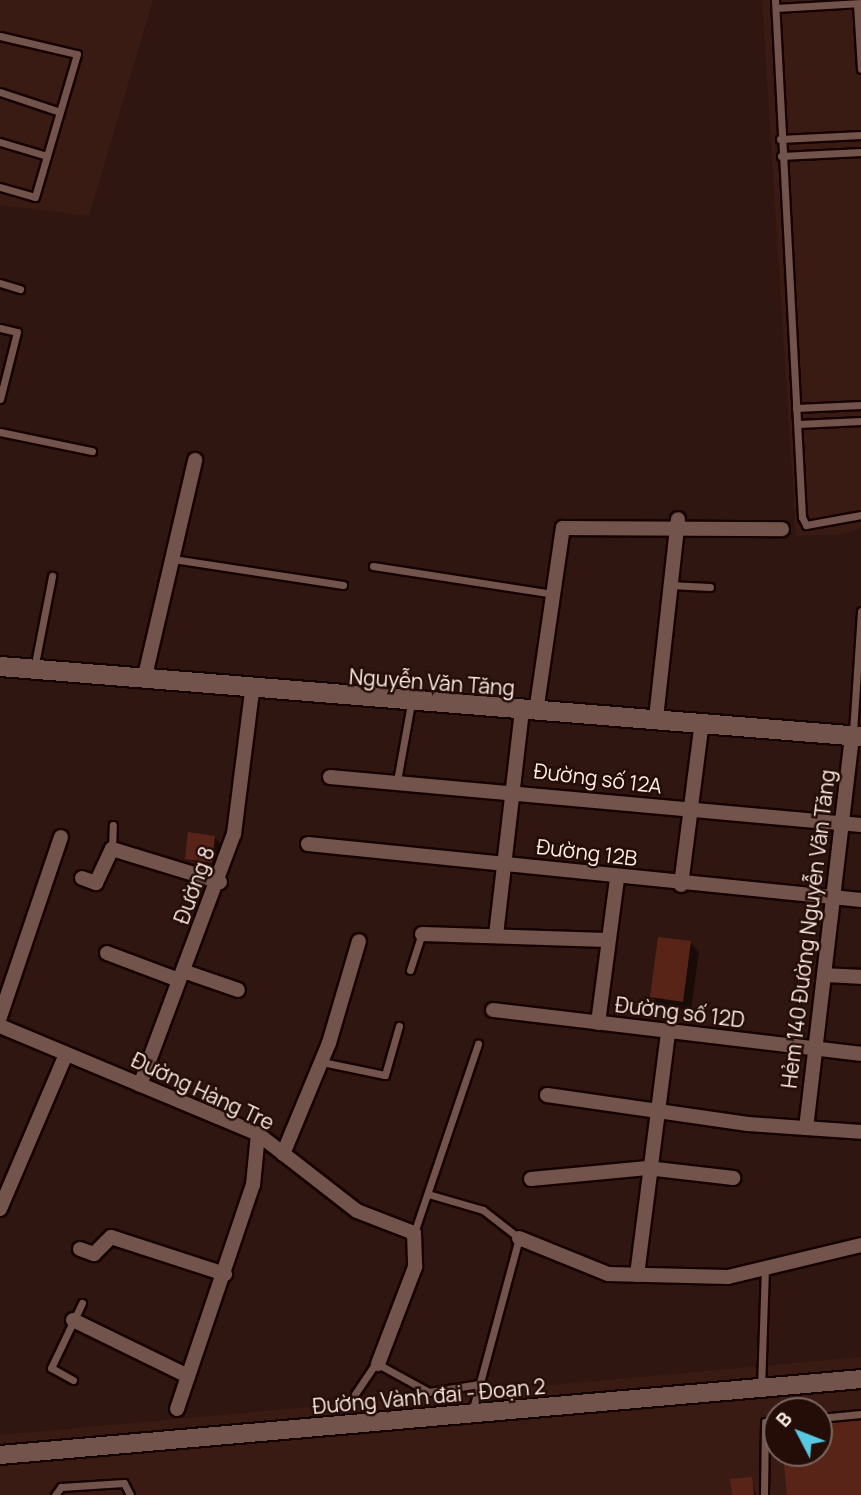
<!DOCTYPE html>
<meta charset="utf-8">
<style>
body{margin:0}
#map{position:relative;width:861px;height:1495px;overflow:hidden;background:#2f1610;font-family:Manrope,sans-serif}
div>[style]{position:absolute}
.built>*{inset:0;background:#3a1b13}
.shadow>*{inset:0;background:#0007}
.building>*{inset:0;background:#592418}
.roads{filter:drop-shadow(2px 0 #160201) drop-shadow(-2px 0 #160201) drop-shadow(0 2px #160201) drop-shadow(0 -2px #160201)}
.service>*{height:7px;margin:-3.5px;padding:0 3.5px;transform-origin:3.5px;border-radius:3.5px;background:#72544c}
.minor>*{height:14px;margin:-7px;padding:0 7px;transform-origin:7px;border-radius:7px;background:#72544c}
.tertiary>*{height:18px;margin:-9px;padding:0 9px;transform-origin:9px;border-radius:9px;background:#72544c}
.secondary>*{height:19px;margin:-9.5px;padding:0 9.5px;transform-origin:9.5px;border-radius:9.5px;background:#72544c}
span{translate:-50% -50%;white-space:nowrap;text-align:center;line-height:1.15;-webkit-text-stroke:5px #250d07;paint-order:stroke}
.street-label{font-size:21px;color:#feece7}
.north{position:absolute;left:763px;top:1397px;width:70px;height:70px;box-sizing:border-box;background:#250d07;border:2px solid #7c6661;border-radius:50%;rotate:312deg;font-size:19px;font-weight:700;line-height:28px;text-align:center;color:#feece7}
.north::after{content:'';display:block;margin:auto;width:24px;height:32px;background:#57c9e2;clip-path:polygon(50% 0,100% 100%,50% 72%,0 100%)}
</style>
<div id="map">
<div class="built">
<i style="clip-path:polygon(0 0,153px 0,89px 216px,0 205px)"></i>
<i style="clip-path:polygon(762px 0,861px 0,861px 528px,844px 534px,796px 536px)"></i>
<i style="clip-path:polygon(evenodd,861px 1357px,861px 1495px,0 1495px,0 1435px,861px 1357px,777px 1411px,819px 1411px,819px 1453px,777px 1453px,777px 1411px)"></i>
</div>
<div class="shadow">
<i style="clip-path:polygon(214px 837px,221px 844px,218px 868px,186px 859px)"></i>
<i style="clip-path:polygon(691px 943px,699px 952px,691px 1010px,661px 1006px,652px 997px)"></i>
<i style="clip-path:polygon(751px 1479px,756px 1495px,733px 1495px)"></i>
</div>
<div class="building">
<i style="clip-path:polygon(188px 832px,215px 836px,212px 863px,185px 859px)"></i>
<i style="clip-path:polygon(658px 937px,691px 941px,683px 1002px,650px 997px)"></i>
<i style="clip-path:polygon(861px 1417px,861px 1495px,787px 1495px,783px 1453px,819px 1453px,819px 1420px)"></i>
<i style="clip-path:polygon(752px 1477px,754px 1495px,732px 1495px,730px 1479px)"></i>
</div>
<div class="roads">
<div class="service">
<i style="left:775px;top:0;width:518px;rotate:87.01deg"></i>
<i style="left:802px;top:517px;width:9px;rotate:63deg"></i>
<i style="left:806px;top:525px;width:56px;rotate:-10.3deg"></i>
<i style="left:857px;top:4px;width:65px;rotate:86.5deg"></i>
<i style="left:776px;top:8px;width:85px;rotate:-3.4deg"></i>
<i style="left:0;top:36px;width:79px;rotate:13.2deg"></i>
<i style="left:77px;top:54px;width:106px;rotate:106.4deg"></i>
<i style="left:47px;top:156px;width:49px;rotate:-163.4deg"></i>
<i style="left:0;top:92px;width:63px;rotate:18.4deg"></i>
<i style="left:780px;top:139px;width:81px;rotate:-2.8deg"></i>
<i style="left:781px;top:156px;width:80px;rotate:-2.9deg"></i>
<i style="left:0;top:187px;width:36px;rotate:16deg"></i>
<i style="left:35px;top:197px;width:43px;rotate:-73.7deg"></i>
<i style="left:0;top:283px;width:21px;rotate:17deg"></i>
<i style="left:0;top:328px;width:17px;rotate:13deg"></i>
<i style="left:17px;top:332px;width:69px;rotate:104.2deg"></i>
<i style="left:796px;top:408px;width:65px;rotate:-2.6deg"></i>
<i style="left:798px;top:424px;width:63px;rotate:-2.7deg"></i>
<i style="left:0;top:432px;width:94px;rotate:11.7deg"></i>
<i style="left:173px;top:559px;width:172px;rotate:8.7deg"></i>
<i style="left:373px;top:566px;width:182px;rotate:8.8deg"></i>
<i style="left:671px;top:585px;width:39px;rotate:3deg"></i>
<i style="left:34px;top:669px;width:95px;rotate:-79deg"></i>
<i style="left:853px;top:732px;width:121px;rotate:-86.2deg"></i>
<i style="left:397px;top:781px;width:79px;rotate:-79.8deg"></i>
<i style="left:112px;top:849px;width:24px;rotate:-88deg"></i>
<i style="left:410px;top:970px;width:38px;rotate:-72deg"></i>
<i style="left:322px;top:1062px;width:64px;rotate:11.7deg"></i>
<i style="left:385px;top:1075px;width:51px;rotate:-74.1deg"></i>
<i style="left:428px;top:1194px;width:57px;rotate:16.2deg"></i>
<i style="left:483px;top:1210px;width:46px;rotate:37.9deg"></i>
<i style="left:519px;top:1238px;width:180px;rotate:105.1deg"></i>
<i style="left:414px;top:1233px;width:200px;rotate:-71.3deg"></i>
<i style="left:73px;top:1380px;width:25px;rotate:-151deg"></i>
<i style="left:51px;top:1368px;width:72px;rotate:-64.5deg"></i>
<i style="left:761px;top:1388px;width:120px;rotate:-88.1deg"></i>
<i style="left:355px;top:1394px;width:37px;rotate:-56deg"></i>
<i style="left:376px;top:1363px;width:60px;rotate:28.7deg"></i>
<i style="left:429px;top:1392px;width:51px;rotate:-9.1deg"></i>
<i style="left:819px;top:1418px;width:42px;rotate:-5.4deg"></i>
<i style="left:55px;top:1495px;width:10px;rotate:-53deg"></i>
<i style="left:61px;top:1487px;width:63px;rotate:-3.6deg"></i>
<i style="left:124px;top:1483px;width:13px;rotate:63deg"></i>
<i style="left:764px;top:1495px;width:73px;rotate:-89.2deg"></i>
<i style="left:765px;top:1422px;width:12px;rotate:-5deg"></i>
</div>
<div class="minor">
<i style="left:144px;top:680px;width:226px;rotate:-76.9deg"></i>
<i style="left:536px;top:712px;width:186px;rotate:-81.7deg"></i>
<i style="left:563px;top:528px;width:219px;rotate:0.3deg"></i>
<i style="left:656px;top:718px;width:200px;rotate:-83.7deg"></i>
<i style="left:330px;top:777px;width:533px;rotate:5.17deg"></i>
<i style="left:308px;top:844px;width:556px;rotate:5.78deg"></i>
<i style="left:82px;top:878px;width:15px;rotate:20deg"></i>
<i style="left:96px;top:883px;width:38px;rotate:-65deg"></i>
<i style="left:112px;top:849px;width:113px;rotate:17deg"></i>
<i style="left:681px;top:885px;width:164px;rotate:-82.7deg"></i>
<i style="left:422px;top:934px;width:185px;rotate:1.9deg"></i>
<i style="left:496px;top:935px;width:226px;rotate:-83.4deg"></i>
<i style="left:107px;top:953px;width:77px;rotate:20.6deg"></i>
<i style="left:183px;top:971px;width:58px;rotate:19.1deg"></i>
<i style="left:824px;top:975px;width:37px;rotate:3deg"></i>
<i style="left:493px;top:1010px;width:371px;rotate:6.8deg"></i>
<i style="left:0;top:1017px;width:190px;rotate:-71.3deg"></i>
<i style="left:598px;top:1023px;width:146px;rotate:-82.5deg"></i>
<i style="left:0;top:1026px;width:280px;rotate:22.7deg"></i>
<i style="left:258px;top:1134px;width:125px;rotate:37.9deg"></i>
<i style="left:357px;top:1211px;width:61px;rotate:21.1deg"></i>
<i style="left:414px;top:1233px;width:34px;rotate:88deg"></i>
<i style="left:415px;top:1267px;width:104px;rotate:110.9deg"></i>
<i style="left:140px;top:1085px;width:268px;rotate:-69.5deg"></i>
<i style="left:234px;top:834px;width:144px;rotate:-82.8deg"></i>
<i style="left:547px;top:1095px;width:203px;rotate:8.2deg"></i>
<i style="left:748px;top:1124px;width:113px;rotate:4deg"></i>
<i style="left:806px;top:1128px;width:395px;rotate:-83.3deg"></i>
<i style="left:283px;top:1154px;width:120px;rotate:-67.5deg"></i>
<i style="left:329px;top:1043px;width:106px;rotate:-73.6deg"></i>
<i style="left:531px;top:1179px;width:117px;rotate:-5.4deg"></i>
<i style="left:647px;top:1168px;width:87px;rotate:6.6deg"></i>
<i style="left:0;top:1209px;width:168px;rotate:-66.9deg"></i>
<i style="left:519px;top:1238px;width:96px;rotate:22deg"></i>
<i style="left:608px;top:1274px;width:120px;rotate:1.4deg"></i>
<i style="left:728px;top:1277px;width:137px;rotate:-13.5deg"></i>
<i style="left:80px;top:1249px;width:15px;rotate:20deg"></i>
<i style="left:94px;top:1254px;width:24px;rotate:-45deg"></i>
<i style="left:111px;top:1237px;width:120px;rotate:18deg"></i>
<i style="left:637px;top:1275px;width:244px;rotate:-82.7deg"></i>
<i style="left:73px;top:1320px;width:128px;rotate:26deg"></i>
<i style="left:177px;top:1409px;width:237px;rotate:-71.3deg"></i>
<i style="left:253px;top:1185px;width:51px;rotate:-84.4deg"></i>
</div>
<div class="tertiary">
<i style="left:0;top:1455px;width:864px;rotate:-5.04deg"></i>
</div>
<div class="secondary">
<i style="left:0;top:666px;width:864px;rotate:4.65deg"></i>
</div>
</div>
<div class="street-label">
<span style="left:432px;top:682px;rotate:4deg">Nguyễn Văn Tăng</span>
<span style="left:598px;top:778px;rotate:7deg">Đường số 12A</span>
<span style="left:587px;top:852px;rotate:7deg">Đường 12B</span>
<span style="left:194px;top:885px;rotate:-70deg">Đường 8</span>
<span style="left:808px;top:929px;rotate:-83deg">Hẻm 140 Đường Nguyễn Văn Tăng</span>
<span style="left:680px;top:1012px;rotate:7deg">Đường số 12D</span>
<span style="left:203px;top:1091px;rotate:25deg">Đường Hàng Tre</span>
<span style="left:429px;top:1396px;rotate:-5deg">Đường Vành đai - Đoạn 2</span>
</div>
<div class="north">B</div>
</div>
